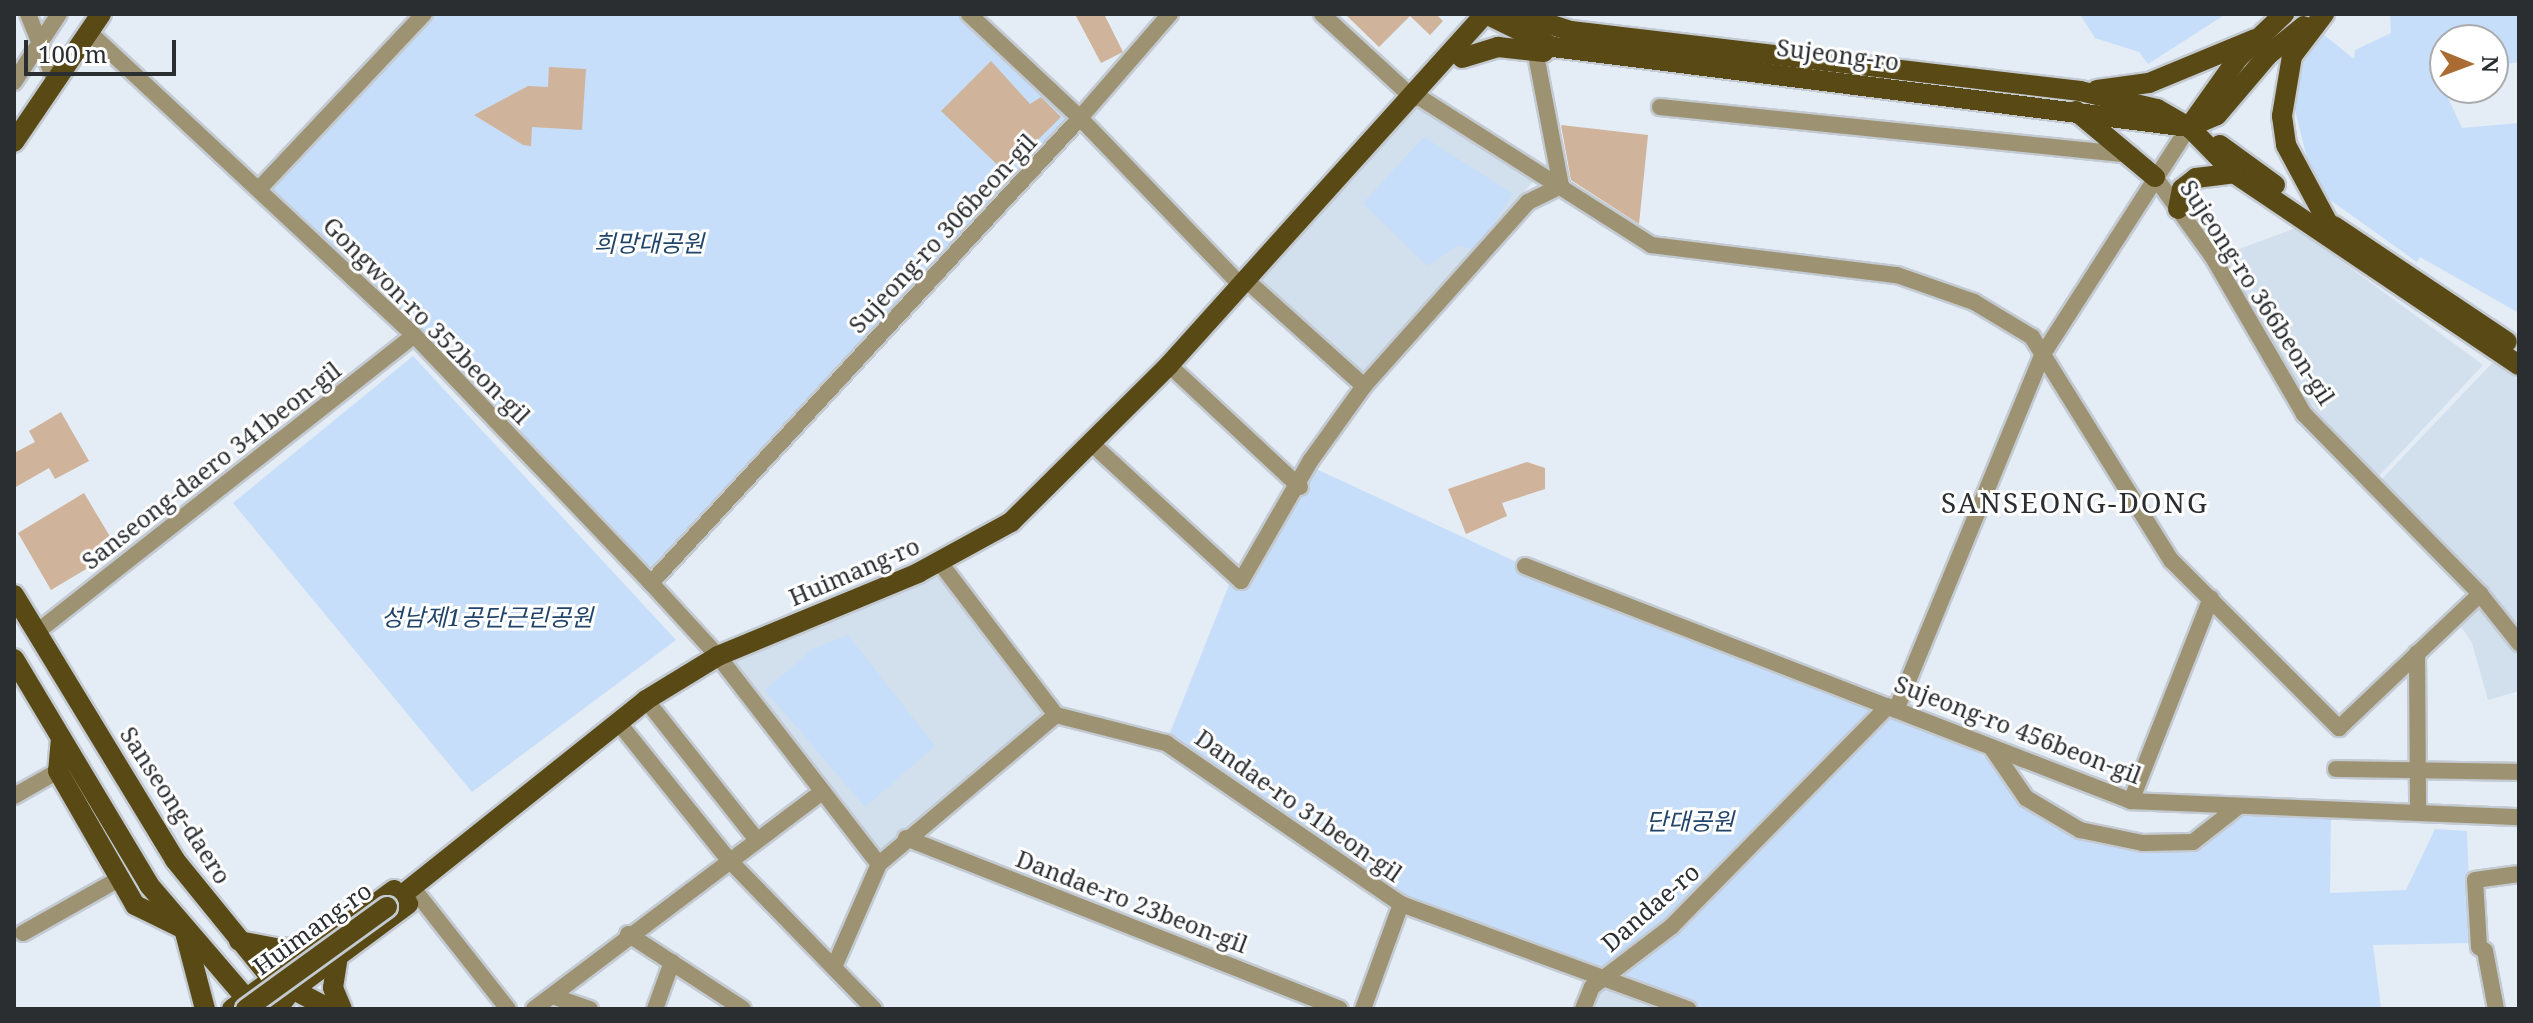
<!DOCTYPE html>
<meta charset="utf-8">
<style>
body{margin:0}
#map{position:relative;width:2533px;height:1023px;overflow:hidden;background:#e4ecf5;font-family:"Noto Serif","Noto Sans KR",serif}
div>[style]{position:absolute}
.built>*{inset:0;background:#d2dfed}
.green>*{inset:0;background:#c6def9}
.building>*{inset:0;background:#cfb39a}
.roads{filter:drop-shadow(2px 0 #c3cad2) drop-shadow(-2px 0 #c3cad2) drop-shadow(0 2px #c3cad2) drop-shadow(0 -2px #c3cad2)}
.minor>*{height:16px;margin:-8px;padding:0 8px;transform-origin:8px;border-radius:8px;background:#9d9271}
.major>*{height:20px;margin:-10px;padding:0 10px;transform-origin:10px;border-radius:10px;background:#594914}
.bridges{filter:drop-shadow(2px 0 #c3cad2) drop-shadow(-2px 0 #c3cad2) drop-shadow(0 2px #c3cad2) drop-shadow(0 -2px #c3cad2)}
.major-bridge>*{height:20px;margin:-10px;padding:0 10px;transform-origin:10px;border-radius:10px;background:#594914}
span{translate:-50% -50%;white-space:nowrap;text-align:center;line-height:1.15;-webkit-text-stroke:6px #fff;paint-order:stroke}
.street-label{font-size:24px;color:#2b2e31}
.park-label{font-size:24px;color:#20446a;font-style:italic}
.quarter-label{font-size:28px;color:#2b2e31;letter-spacing:2px}
.frame{position:absolute;inset:0;border:16px solid #2b2e31;pointer-events:none}
.north{position:absolute;left:2429px;top:24px;width:80px;height:80px;box-sizing:border-box;background:#fff;border:2px solid #aaabad;border-radius:50%;rotate:91deg;font-size:22px;font-weight:700;line-height:32px;text-align:center;color:#2b2e31}
.north::after{content:'';display:block;margin:auto;width:28px;height:36px;background:#ab6c34;clip-path:polygon(50% 0,100% 100%,50% 72%,0 100%)}
.scale{position:absolute;left:24px;top:40px;width:152px;height:36px;box-sizing:border-box;border:4px solid #2b2e31;border-top:0;padding-left:10px;font-size:24px;line-height:28px;white-space:nowrap;color:#2b2e31;-webkit-text-stroke:6px #fff;paint-order:stroke}
</style>
<div id="map">
<div class="built">
<i style="clip-path:polygon(1416px 103px,1539px 175px,1361px 375px,1252px 284px)"></i>
<i style="clip-path:polygon(2296px 228px,2483px 365px,2375px 480px,2310px 403px,2220px 256px)"></i>
<i style="clip-path:polygon(2494px 361px,2519px 381px,2519px 632px,2379px 482px)"></i>
<i style="clip-path:polygon(946px 574px,1056px 715px,879px 855px,727px 664px,760px 641px)"></i>
<i style="clip-path:polygon(2483px 597px,2519px 648px,2519px 691px,2488px 700px,2472px 643px,2458px 622px)"></i>
<i style="clip-path:polygon(1604px 980px,1680px 1009px,1593px 1009px)"></i>
</div>
<div class="green">
<i style="clip-path:polygon(426px 14px,958px 14px,1069px 119px,651px 578px,262px 189px)"></i>
<i style="clip-path:polygon(2080px 14px,2226px 14px,2148px 64px,2139px 52px,2095px 38px)"></i>
<i style="clip-path:polygon(2390px 14px,2519px 14px,2519px 62px,2493px 66px,2493px 40px,2445px 40px,2445px 88px,2452px 88px,2448px 98px,2462px 128px,2519px 123px,2519px 313px,2420px 257px,2417px 262px,2326px 197px,2307px 158px,2291px 94px,2306px 54px,2323px 34px,2354px 59px,2355px 50px,2391px 33px)"></i>
<i style="clip-path:polygon(1424px 137px,1513px 194px,1476px 250px,1458px 246px,1427px 266px,1363px 203px)"></i>
<i style="clip-path:polygon(413px 356px,676px 640px,472px 792px,233px 503px)"></i>
<i style="clip-path:polygon(1312px 467px,1525px 566px,1896px 710px,2002px 766px,2005px 781px,2080px 830px,2193px 842px,2233px 816px,2278px 810px,2331px 819px,2330px 893px,2406px 890px,2435px 829px,2467px 831px,2471px 943px,2373px 945px,2381px 1009px,1692px 1009px,1603px 978px,1407px 895px,1166px 743px,1229px 585px)"></i>
<i style="clip-path:polygon(848px 635px,935px 746px,865px 807px,765px 690px,813px 649px)"></i>
</div>
<div class="building">
<i style="clip-path:polygon(1075px 14px,1104px 14px,1123px 52px,1101px 63px)"></i>
<i style="clip-path:polygon(1345px 14px,1436px 14px,1443px 21px,1430px 35px,1410px 16px,1379px 47px)"></i>
<i style="clip-path:polygon(991px 61px,1030px 104px,1041px 97px,1061px 117px,1005px 172px,941px 111px)"></i>
<i style="clip-path:polygon(549px 67px,586px 69px,582px 130px,532px 127px,531px 146px,523px 145px,474px 115px,528px 86px,548px 87px)"></i>
<i style="clip-path:polygon(1561px 125px,1648px 135px,1639px 224px,1571px 180px)"></i>
<i style="clip-path:polygon(61px 412px,89px 461px,55px 479px,49px 468px,14px 488px,14px 453px,35px 442px,29px 431px)"></i>
<i style="clip-path:polygon(1527px 462px,1545px 468px,1545px 489px,1502px 503px,1507px 516px,1466px 534px,1448px 489px)"></i>
<i style="clip-path:polygon(84px 493px,118px 550px,51px 590px,18px 533px)"></i>
</div>
<div class="roads">
<div class="minor">
<i style="left:28px;top:14px;width:72px;rotate:68.1deg"></i>
<i style="left:1170px;top:14px;width:138px;rotate:130.9deg"></i>
<i style="left:1080px;top:118px;width:231px;rotate:46.1deg"></i>
<i style="left:1322px;top:14px;width:125px;rotate:42.7deg"></i>
<i style="left:89px;top:32px;width:444px;rotate:43deg"></i>
<i style="left:414px;top:335px;width:343px;rotate:46.3deg"></i>
<i style="left:651px;top:583px;width:99px;rotate:47.5deg"></i>
<i style="left:718px;top:656px;width:263px;rotate:52.3deg"></i>
<i style="left:14px;top:82px;width:82px;rotate:-56.5deg"></i>
<i style="left:1419px;top:97px;width:275px;rotate:32.5deg"></i>
<i style="left:1651px;top:245px;width:248px;rotate:7deg"></i>
<i style="left:1897px;top:275px;width:82px;rotate:19.3deg"></i>
<i style="left:1974px;top:302px;width:68px;rotate:31.1deg"></i>
<i style="left:2032px;top:337px;width:263px;rotate:58.1deg"></i>
<i style="left:2171px;top:560px;width:238px;rotate:45deg"></i>
<i style="left:2339px;top:728px;width:195px;rotate:-43.5deg"></i>
<i style="left:1660px;top:107px;width:474px;rotate:5.8deg"></i>
<i style="left:2155px;top:177px;width:97px;rotate:54.2deg"></i>
<i style="left:2212px;top:256px;width:183px;rotate:59.8deg"></i>
<i style="left:2304px;top:414px;width:252px;rotate:45.6deg"></i>
<i style="left:2480px;top:594px;width:63px;rotate:51.5deg"></i>
<i style="left:259px;top:189px;width:241px;rotate:-46.7deg"></i>
<i style="left:1245px;top:279px;width:160px;rotate:42deg"></i>
<i style="left:1169px;top:365px;width:179px;rotate:43deg"></i>
<i style="left:1091px;top:443px;width:204px;rotate:42.6deg"></i>
<i style="left:1241px;top:581px;width:140px;rotate:-60deg"></i>
<i style="left:1311px;top:460px;width:91px;rotate:-54.4deg"></i>
<i style="left:1364px;top:386px;width:246px;rotate:-48.3deg"></i>
<i style="left:1528px;top:202px;width:37px;rotate:-26deg"></i>
<i style="left:1561px;top:186px;width:138px;rotate:-100.8deg"></i>
<i style="left:1525px;top:566px;width:650px;rotate:21.2deg"></i>
<i style="left:2131px;top:801px;width:388px;rotate:2.4deg"></i>
<i style="left:651px;top:583px;width:633px;rotate:-47.31deg"></i>
<i style="left:1080px;top:118px;width:152px;rotate:-136.9deg"></i>
<i style="left:37px;top:632px;width:480px;rotate:-38.2deg"></i>
<i style="left:2417px;top:653px;width:160px;rotate:89.6deg"></i>
<i style="left:646px;top:700px;width:179px;rotate:51.6deg"></i>
<i style="left:1896px;top:710px;width:385px;rotate:-67.6deg"></i>
<i style="left:2043px;top:354px;width:270px;rotate:-57.3deg"></i>
<i style="left:1056px;top:715px;width:114px;rotate:14.3deg"></i>
<i style="left:1166px;top:743px;width:285px;rotate:34.4deg"></i>
<i style="left:1401px;top:904px;width:306px;rotate:20.1deg"></i>
<i style="left:618px;top:722px;width:177px;rotate:51.2deg"></i>
<i style="left:729px;top:860px;width:208px;rotate:45.8deg"></i>
<i style="left:1991px;top:747px;width:62px;rotate:55.5deg"></i>
<i style="left:2026px;top:798px;width:63px;rotate:30.7deg"></i>
<i style="left:2080px;top:830px;width:64px;rotate:11.7deg"></i>
<i style="left:2143px;top:843px;width:50px;rotate:-1.1deg"></i>
<i style="left:2193px;top:842px;width:58px;rotate:-38deg"></i>
<i style="left:2336px;top:769px;width:183px;rotate:0.9deg"></i>
<i style="left:14px;top:796px;width:51px;rotate:-29.6deg"></i>
<i style="left:2131px;top:801px;width:218px;rotate:-68.5deg"></i>
<i style="left:906px;top:838px;width:466px;rotate:21.5deg"></i>
<i style="left:419px;top:896px;width:144px;rotate:51.8deg"></i>
<i style="left:23px;top:933px;width:110px;rotate:-29.4deg"></i>
<i style="left:628px;top:934px;width:137px;rotate:33.1deg"></i>
<i style="left:834px;top:967px;width:112px;rotate:-66.4deg"></i>
<i style="left:879px;top:864px;width:231px;rotate:-40.1deg"></i>
<i style="left:1056px;top:715px;width:191px;rotate:-127.3deg"></i>
<i style="left:552px;top:996px;width:40px;rotate:18.9deg"></i>
<i style="left:534px;top:1009px;width:361px;rotate:-37deg"></i>
<i style="left:655px;top:1009px;width:50px;rotate:-70.1deg"></i>
<i style="left:1363px;top:1009px;width:112px;rotate:-70.1deg"></i>
<i style="left:1583px;top:1009px;width:24px;rotate:-68deg"></i>
<i style="left:1592px;top:987px;width:101px;rotate:-37.3deg"></i>
<i style="left:1672px;top:926px;width:308px;rotate:-45.5deg"></i>
<i style="left:2496px;top:1009px;width:59px;rotate:-100.7deg"></i>
<i style="left:2485px;top:951px;width:7px;rotate:-146deg"></i>
<i style="left:2479px;top:947px;width:67px;rotate:-93.4deg"></i>
<i style="left:2475px;top:880px;width:44px;rotate:-7.8deg"></i>
</div>
<div class="major">
<i style="left:1486px;top:14px;width:75px;rotate:26.2deg"></i>
<i style="left:1553px;top:47px;width:641px;rotate:7.17deg"></i>
<i style="left:2189px;top:127px;width:64px;rotate:45.6deg"></i>
<i style="left:2234px;top:173px;width:344px;rotate:34deg"></i>
<i style="left:1518px;top:14px;width:56px;rotate:17.8deg"></i>
<i style="left:1571px;top:31px;width:513px;rotate:6.72deg"></i>
<i style="left:2080px;top:91px;width:79px;rotate:13.2deg"></i>
<i style="left:2157px;top:109px;width:32px;rotate:30deg"></i>
<i style="left:2324px;top:14px;width:53px;rotate:127.3deg"></i>
<i style="left:2292px;top:56px;width:61px;rotate:99.5deg"></i>
<i style="left:2282px;top:116px;width:29px;rotate:82deg"></i>
<i style="left:2286px;top:145px;width:86px;rotate:61.7deg"></i>
<i style="left:1462px;top:58px;width:38px;rotate:-17deg"></i>
<i style="left:1498px;top:47px;width:46px;rotate:6.2deg"></i>
<i style="left:2097px;top:90px;width:52px;rotate:-7.7deg"></i>
<i style="left:2149px;top:83px;width:115px;rotate:-22.5deg"></i>
<i style="left:2076px;top:111px;width:103px;rotate:39.9deg"></i>
<i style="left:2189px;top:127px;width:30px;rotate:-23deg"></i>
<i style="left:2217px;top:115px;width:79px;rotate:-49.6deg"></i>
<i style="left:2268px;top:55px;width:46px;rotate:-38.9deg"></i>
<i style="left:2189px;top:127px;width:85px;rotate:-54.6deg"></i>
<i style="left:2238px;top:58px;width:64px;rotate:-43.7deg"></i>
<i style="left:14px;top:142px;width:155px;rotate:-55.8deg"></i>
<i style="left:2220px;top:145px;width:68px;rotate:36deg"></i>
<i style="left:2178px;top:209px;width:20px;rotate:-79deg"></i>
<i style="left:2182px;top:189px;width:18px;rotate:-38deg"></i>
<i style="left:2196px;top:178px;width:38px;rotate:-7deg"></i>
<i style="left:2334px;top:226px;width:208px;rotate:33.8deg"></i>
<i style="left:14px;top:595px;width:310px;rotate:58.7deg"></i>
<i style="left:175px;top:860px;width:152px;rotate:50.9deg"></i>
<i style="left:271px;top:978px;width:67px;rotate:27.7deg"></i>
<i style="left:14px;top:659px;width:263px;rotate:59.1deg"></i>
<i style="left:149px;top:885px;width:149px;rotate:49.4deg"></i>
<i style="left:246px;top:998px;width:25px;rotate:27deg"></i>
<i style="left:61px;top:738px;width:33px;rotate:95deg"></i>
<i style="left:58px;top:771px;width:155px;rotate:60.1deg"></i>
<i style="left:135px;top:905px;width:55px;rotate:26.1deg"></i>
<i style="left:184px;top:929px;width:83px;rotate:75.3deg"></i>
<i style="left:387px;top:907px;width:332px;rotate:-38.6deg"></i>
<i style="left:646px;top:700px;width:84px;rotate:-31.4deg"></i>
<i style="left:718px;top:656px;width:217px;rotate:-22.5deg"></i>
<i style="left:918px;top:573px;width:106px;rotate:-28.7deg"></i>
<i style="left:1011px;top:522px;width:223px;rotate:-44.8deg"></i>
<i style="left:1169px;top:365px;width:472px;rotate:-48deg"></i>
<i style="left:239px;top:941px;width:43px;rotate:10.8deg"></i>
<i style="left:281px;top:949px;width:34px;rotate:-5deg"></i>
<i style="left:338px;top:956px;width:32px;rotate:99deg"></i>
<i style="left:333px;top:988px;width:23px;rotate:67deg"></i>
<i style="left:232px;top:1009px;width:201px;rotate:-36.3deg"></i>
<i style="left:277px;top:1009px;width:23px;rotate:-52deg"></i>
<i style="left:291px;top:991px;width:146px;rotate:-36.6deg"></i>
</div>
</div>
<div class="bridges">
<div class="major-bridge">
<i style="left:246px;top:1009px;width:174px;rotate:-35.9deg"></i>
</div>
</div>
<div class="street-label">
<span style="left:1838px;top:54px;rotate:7deg">Sujeong-ro</span>
<span style="left:942px;top:233px;rotate:-47deg">Sujeong-ro 306beon-gil</span>
<span style="left:2258px;top:292px;rotate:57deg">Sujeong-ro 366beon-gil</span>
<span style="left:427px;top:320px;rotate:45deg">Gongwon-ro 352beon-gil</span>
<span style="left:211px;top:465px;rotate:-38deg">Sanseong-daero 341beon-gil</span>
<span style="left:854px;top:571px;rotate:-23deg">Huimang-ro</span>
<span style="left:2018px;top:729px;rotate:21deg">Sujeong-ro 456beon-gil</span>
<span style="left:176px;top:805px;rotate:57deg">Sanseong-daero</span>
<span style="left:1299px;top:805px;rotate:35deg">Dandae-ro 31beon-gil</span>
<span style="left:1132px;top:901px;rotate:21deg">Dandae-ro 23beon-gil</span>
<span style="left:1650px;top:907px;rotate:-41deg">Dandae-ro</span>
<span style="left:312px;top:928px;rotate:-36deg">Huimang-ro</span>
</div>
<div class="park-label">
<span style="left:649px;top:243px">희망대공원</span>
<span style="left:487px;top:617px">성남제1공단근린공원</span>
<span style="left:1690px;top:821px">단대공원</span>
</div>
<div class="quarter-label">
<span style="left:2075px;top:502px">SANSEONG-DONG</span>
</div>
<div class="frame"></div>
<div class="north">N</div>
<div class="scale">100 m</div>
</div>
